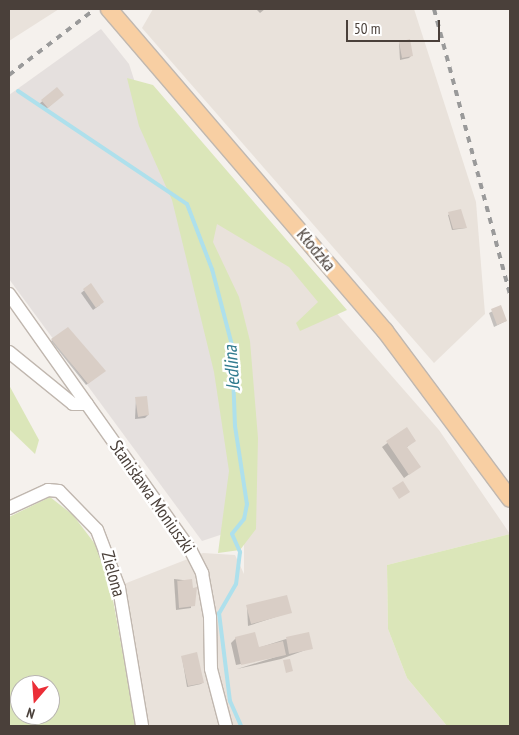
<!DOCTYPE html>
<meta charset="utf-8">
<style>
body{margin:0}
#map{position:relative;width:519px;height:735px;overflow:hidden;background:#f5f1ed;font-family:"PT Sans Narrow",sans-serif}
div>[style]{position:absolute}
.residential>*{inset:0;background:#e9e2db}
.industrial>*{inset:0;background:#e5e0de}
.green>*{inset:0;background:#dbe6b9}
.shadow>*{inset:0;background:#0003}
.stream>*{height:4px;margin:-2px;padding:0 2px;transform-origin:2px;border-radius:2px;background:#aee0ec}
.building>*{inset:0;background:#d9cec6}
.roads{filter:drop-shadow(1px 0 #c0b7af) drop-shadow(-1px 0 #c0b7af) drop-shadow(0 1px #c0b7af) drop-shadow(0 -1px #c0b7af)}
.minor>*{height:12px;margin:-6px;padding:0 6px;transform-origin:6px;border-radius:6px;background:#fff}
.major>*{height:16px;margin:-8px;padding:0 8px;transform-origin:8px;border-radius:8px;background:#f8cfa3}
.rail>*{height:4px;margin-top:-2px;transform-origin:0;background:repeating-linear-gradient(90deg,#9a9a9a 0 6px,transparent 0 12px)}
span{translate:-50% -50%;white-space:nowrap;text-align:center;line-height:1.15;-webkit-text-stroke:5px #fff;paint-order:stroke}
.street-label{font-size:18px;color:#4a403a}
.water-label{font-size:19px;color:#317b8f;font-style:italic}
.frame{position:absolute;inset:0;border:10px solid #4a403a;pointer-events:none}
.north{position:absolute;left:10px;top:675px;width:50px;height:50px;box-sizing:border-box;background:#fff;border:1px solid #b7b3b0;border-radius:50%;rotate:198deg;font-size:14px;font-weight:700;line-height:20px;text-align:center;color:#4a403a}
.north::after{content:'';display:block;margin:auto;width:18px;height:22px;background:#eb2e37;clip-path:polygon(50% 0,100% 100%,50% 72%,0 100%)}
.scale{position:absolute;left:346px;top:20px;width:94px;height:22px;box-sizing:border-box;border:2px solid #4a403a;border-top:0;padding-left:6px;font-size:15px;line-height:18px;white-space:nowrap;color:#4a403a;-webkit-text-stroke:4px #fff;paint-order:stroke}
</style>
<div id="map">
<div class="residential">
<i style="clip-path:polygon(9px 9px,59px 9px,9px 41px)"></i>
<i style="clip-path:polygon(153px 9px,414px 9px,476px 202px,485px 314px,434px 363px,142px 28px)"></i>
<i style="clip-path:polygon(191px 162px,271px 238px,439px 430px,510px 534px,387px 565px,388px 629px,407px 678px,447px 726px,147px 726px,124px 584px,203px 553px,235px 555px,244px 574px,244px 390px)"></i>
</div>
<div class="industrial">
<i style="clip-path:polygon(101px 29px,129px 64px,214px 326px,235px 513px,226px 533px,202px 541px,9px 279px,9px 95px)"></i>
</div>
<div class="green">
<i style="clip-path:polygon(127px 78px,153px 85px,347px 310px,300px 331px,296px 323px,318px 302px,289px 267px,217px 224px,213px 242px,239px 297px,250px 341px,258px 438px,256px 529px,240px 550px,218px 553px,229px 471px,214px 372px,172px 200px,139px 126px)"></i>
<i style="clip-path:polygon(9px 385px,39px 440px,35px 454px,9px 429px)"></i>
<i style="clip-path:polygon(evenodd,50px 497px,73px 515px,98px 548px,111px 589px,136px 726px,9px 726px,9px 517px,50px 497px,20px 685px,50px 685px,50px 715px,20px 715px,20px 685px)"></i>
<i style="clip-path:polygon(510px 534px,510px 726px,447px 726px,407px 678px,388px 629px,387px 565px)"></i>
</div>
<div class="shadow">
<i style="clip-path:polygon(256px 9px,265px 9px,260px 13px)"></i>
<i style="clip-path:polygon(399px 43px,412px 55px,409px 58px,400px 60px)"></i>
<i style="clip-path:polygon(57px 89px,59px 98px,45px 110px,39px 104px)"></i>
<i style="clip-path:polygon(460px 210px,466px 228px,452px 230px,448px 215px)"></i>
<i style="clip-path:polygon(91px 285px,100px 305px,93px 310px,81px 293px)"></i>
<i style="clip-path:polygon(501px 307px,506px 321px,494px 327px,489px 313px)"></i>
<i style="clip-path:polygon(68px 329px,104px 371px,86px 385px,51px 341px)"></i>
<i style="clip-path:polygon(136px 399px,148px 415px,145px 418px,135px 419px)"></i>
<i style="clip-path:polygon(406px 429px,415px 440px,406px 448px,419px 467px,404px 478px,382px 447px)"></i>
<i style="clip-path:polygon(174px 579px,191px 581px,191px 608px,176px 610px)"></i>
<i style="clip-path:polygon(247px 606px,291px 612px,248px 626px)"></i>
<i style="clip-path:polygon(236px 638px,258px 648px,286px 639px,311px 648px,281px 659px,237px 669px,282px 655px,236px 665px,231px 643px)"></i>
<i style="clip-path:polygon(182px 657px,202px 683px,201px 684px,187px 687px)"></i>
</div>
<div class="stream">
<i style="left:18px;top:91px;width:203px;rotate:33.8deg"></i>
<i style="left:187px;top:204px;width:70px;rotate:69deg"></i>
<i style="left:212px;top:269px;width:79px;rotate:75.3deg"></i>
<i style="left:232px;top:345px;width:81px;rotate:87.9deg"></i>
<i style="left:235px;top:426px;width:79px;rotate:81.3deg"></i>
<i style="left:247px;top:504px;width:15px;rotate:101deg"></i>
<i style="left:244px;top:519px;width:19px;rotate:129deg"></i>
<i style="left:232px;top:534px;width:20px;rotate:66deg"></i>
<i style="left:240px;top:552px;width:32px;rotate:97deg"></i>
<i style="left:236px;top:584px;width:34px;rotate:120deg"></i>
<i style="left:219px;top:613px;width:89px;rotate:82.9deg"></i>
<i style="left:230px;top:701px;width:27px;rotate:66deg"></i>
</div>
<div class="building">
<i style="clip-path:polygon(410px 39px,413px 56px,402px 58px,399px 42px)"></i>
<i style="clip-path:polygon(57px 87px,64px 95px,48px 108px,41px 100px)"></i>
<i style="clip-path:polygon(461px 209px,467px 228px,453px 229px,448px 212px)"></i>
<i style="clip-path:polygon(91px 283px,104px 302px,96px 308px,83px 289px)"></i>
<i style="clip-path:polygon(501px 305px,507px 321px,497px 325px,491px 309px)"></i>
<i style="clip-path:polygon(68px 327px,106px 371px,88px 384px,51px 339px)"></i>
<i style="clip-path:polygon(147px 396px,149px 415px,138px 417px,135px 397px)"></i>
<i style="clip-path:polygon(407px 427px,416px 441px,407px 447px,421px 467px,409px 475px,386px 441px)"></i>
<i style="clip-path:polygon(403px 481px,410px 492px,399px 499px,392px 488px)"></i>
<i style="clip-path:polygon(177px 577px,177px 581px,192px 579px,193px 588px,197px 587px,195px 606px,179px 608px)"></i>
<i style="clip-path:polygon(287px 595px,292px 613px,251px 624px,246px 605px)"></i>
<i style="clip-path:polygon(255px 632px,259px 647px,283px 641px,286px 655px,241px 665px,235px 637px)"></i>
<i style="clip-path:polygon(309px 632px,313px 649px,289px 654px,286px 637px)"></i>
<i style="clip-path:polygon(197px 652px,204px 683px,188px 686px,181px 656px)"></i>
<i style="clip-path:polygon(290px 659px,293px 671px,286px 673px,283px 660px)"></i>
</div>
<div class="roads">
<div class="minor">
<i style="left:9px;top:294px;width:315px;rotate:54.7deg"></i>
<i style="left:191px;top:551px;width:25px;rotate:63deg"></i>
<i style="left:202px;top:573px;width:45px;rotate:79.7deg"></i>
<i style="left:210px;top:617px;width:52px;rotate:88.9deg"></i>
<i style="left:211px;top:669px;width:59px;rotate:75.3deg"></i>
<i style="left:9px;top:352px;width:82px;rotate:39.1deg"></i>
<i style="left:73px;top:404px;width:14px"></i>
<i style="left:9px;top:508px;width:43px;rotate:-24.8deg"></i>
<i style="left:48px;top:490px;width:11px;rotate:5deg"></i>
<i style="left:59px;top:491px;width:54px;rotate:45.7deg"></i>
<i style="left:97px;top:530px;width:62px;rotate:69.2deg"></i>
<i style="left:119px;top:588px;width:140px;rotate:80.5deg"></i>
</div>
<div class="major">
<i style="left:109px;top:9px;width:424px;rotate:49.4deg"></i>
<i style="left:385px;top:331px;width:209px;rotate:53.3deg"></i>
</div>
</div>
<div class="rail">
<i style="left:434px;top:9px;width:295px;rotate:75.1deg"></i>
<i style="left:9px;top:75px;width:108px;rotate:-37.5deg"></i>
</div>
<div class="street-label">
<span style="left:316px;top:250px;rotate:50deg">Kłodzka</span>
<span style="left:152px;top:497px;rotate:55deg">Stanisława Moniuszki</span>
<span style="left:113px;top:574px;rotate:75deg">Zielona</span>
</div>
<div class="water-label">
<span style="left:232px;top:368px;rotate:-94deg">Jedlina</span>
</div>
<div class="frame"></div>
<div class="north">N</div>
<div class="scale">50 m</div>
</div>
